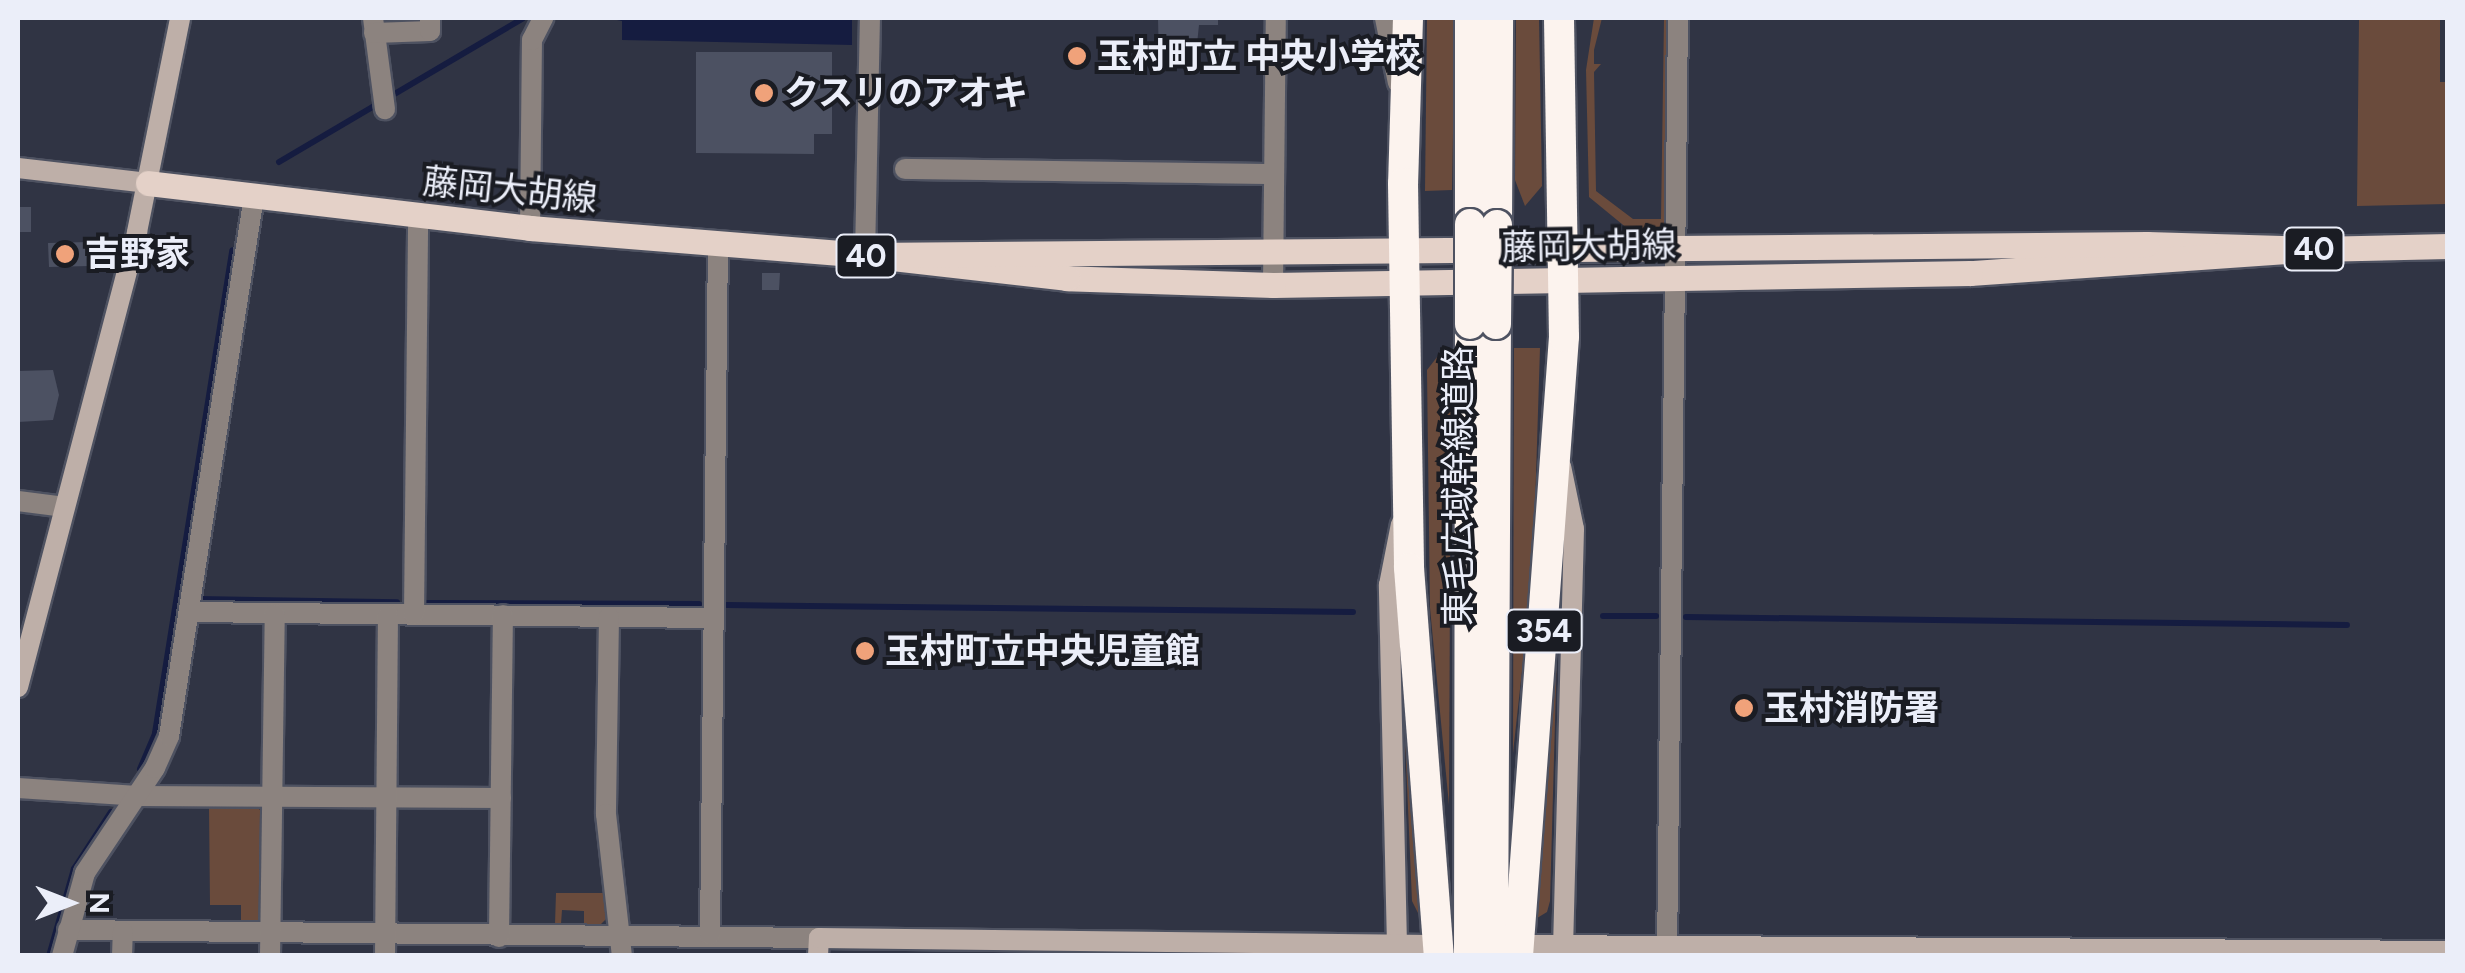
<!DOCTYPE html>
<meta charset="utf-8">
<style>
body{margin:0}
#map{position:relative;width:2465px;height:973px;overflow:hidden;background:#303444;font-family:Figtree,"Noto Sans JP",sans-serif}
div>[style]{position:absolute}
.green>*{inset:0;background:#6a4b3c}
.water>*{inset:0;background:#151c40}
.stream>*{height:6px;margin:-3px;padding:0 3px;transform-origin:3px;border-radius:3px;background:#151c40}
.building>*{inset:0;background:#4c5162}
.roads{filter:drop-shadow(2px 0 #4e5261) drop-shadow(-2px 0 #4e5261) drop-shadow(0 2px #4e5261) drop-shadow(0 -2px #4e5261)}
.street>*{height:20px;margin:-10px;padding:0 10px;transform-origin:10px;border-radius:10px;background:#8c837f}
.secondary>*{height:20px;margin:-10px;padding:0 10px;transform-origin:10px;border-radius:10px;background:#beafa8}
.primary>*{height:25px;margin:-12.5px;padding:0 12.5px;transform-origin:12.5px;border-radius:12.5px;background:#e4d1c8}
.highway>*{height:30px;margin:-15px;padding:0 15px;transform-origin:15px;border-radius:15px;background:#fcf3ee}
.bridges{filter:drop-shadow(2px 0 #4e5261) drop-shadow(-2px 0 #4e5261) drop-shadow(0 2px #4e5261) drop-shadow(0 -2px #4e5261)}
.highway-bridge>*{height:30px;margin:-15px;padding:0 15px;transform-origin:15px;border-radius:15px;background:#fcf3ee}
.dots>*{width:28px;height:28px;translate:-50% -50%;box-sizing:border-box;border:5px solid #1a1c23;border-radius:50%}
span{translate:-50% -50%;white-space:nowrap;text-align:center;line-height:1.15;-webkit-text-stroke:8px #1a1c23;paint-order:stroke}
.shield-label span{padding:2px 8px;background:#1a1c23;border:2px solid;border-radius:8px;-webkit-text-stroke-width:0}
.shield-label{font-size:32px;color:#ebeef9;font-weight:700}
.poi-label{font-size:35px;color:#ebeef9;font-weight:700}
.left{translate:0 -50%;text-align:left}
.street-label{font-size:35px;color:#ebeef9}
.frame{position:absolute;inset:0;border:20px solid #ebeef9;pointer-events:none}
.north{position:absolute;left:20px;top:853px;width:100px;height:100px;-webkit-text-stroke:8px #1a1c23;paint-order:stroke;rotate:90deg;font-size:28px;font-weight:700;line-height:40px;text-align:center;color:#ebeef9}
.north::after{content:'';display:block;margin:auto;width:35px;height:45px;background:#ebeef9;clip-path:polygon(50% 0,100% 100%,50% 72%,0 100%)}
</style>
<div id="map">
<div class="green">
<i style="clip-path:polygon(1427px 18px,1455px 18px,1452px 190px,1425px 191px)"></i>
<i style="clip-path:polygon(1516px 18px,1539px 18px,1542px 186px,1525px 206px,1515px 180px)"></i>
<i style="clip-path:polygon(1594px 18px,1602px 18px,1594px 50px,1594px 64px,1601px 64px,1594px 72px,1596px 191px,1633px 219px,1661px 219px,1664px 18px,1669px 18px,1665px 229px,1628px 229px,1589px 197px,1586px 70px)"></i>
<i style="clip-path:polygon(2359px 18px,2440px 18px,2440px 82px,2448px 82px,2447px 204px,2357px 206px)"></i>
<i style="clip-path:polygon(1514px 348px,1540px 348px,1533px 570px,1513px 753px)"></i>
<i style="clip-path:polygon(1441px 352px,1451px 355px,1449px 805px,1430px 608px,1427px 370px)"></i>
<i style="clip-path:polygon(1560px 542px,1550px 901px,1547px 912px,1529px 923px)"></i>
<i style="clip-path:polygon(1401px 592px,1422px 921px,1412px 901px,1404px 715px,1399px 713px)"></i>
<i style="clip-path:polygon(209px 806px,256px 806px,265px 815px,264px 913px,256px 924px,241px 923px,241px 905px,210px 905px)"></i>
<i style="clip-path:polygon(556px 893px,610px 893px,614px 911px,601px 924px,584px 924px,584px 911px,562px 910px,561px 924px,555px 924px)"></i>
</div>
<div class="water">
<i style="clip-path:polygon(607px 18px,852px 18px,852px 45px,622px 40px,622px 21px)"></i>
</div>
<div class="stream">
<i style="left:279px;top:162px;width:283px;rotate:-30.5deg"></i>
<i style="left:198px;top:599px;width:199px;rotate:0.9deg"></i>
<i style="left:426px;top:603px;width:273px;rotate:0.2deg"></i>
<i style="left:727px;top:605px;width:626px;rotate:0.64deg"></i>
<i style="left:1603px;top:616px;width:53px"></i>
<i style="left:1686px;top:617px;width:661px;rotate:0.69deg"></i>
<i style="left:140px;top:769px;width:39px;rotate:-67deg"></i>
<i style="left:155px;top:733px;width:489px;rotate:-80.9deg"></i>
<i style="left:49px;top:956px;width:91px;rotate:-74deg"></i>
<i style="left:74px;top:869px;width:68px;rotate:-57deg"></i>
</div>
<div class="building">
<i style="clip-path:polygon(1158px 18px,1218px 18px,1218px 25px,1199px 25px,1195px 63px,1159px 64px)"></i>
<i style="clip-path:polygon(696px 52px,832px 52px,832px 134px,814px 134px,814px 154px,696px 153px)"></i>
<i style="clip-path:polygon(18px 207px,31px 207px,31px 232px,18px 232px)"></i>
<i style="clip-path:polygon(89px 242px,89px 266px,49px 267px,48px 243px)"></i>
<i style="clip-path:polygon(762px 273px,780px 273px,779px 290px,762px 290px)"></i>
<i style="clip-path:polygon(53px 370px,59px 395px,53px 420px,18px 422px,18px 371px)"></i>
</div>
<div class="roads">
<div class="street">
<i style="left:373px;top:18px;width:92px;rotate:82.5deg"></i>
<i style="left:1385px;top:18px;width:66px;rotate:78.7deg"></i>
<i style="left:374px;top:33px;width:56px;rotate:-2deg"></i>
<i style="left:430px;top:31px;width:13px;rotate:-90deg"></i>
<i style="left:905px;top:169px;width:369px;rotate:0.8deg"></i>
<i style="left:530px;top:228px;width:188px;rotate:-89.4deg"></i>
<i style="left:532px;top:40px;width:25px;rotate:-63deg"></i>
<i style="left:865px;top:255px;width:237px;rotate:-88.8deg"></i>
<i style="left:1273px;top:285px;width:267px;rotate:-89.4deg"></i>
<i style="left:18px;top:501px;width:47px;rotate:7.3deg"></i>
<i style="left:189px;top:612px;width:524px;rotate:0.66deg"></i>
<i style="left:414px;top:614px;width:398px;rotate:-89.4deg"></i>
<i style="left:609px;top:617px;width:197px;rotate:90.9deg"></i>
<i style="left:606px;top:814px;width:143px;rotate:83.6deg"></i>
<i style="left:18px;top:788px;width:119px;rotate:3.8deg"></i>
<i style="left:137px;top:796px;width:364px;rotate:0.3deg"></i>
<i style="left:68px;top:930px;width:751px;rotate:0.61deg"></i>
<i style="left:710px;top:935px;width:690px;rotate:-89.34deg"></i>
<i style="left:499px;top:937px;width:322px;rotate:-89.3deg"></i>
<i style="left:62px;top:956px;width:86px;rotate:-74.5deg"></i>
<i style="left:85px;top:873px;width:126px;rotate:-56.3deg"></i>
<i style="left:155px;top:768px;width:35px;rotate:-66deg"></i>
<i style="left:169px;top:736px;width:547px;rotate:-81.05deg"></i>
<i style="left:122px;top:956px;width:24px;rotate:-88deg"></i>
<i style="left:270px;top:956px;width:342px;rotate:-89.2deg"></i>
<i style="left:385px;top:956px;width:341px;rotate:-89.5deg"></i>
<i style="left:1667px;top:956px;width:938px;rotate:-89.33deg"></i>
</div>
<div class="secondary">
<i style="left:18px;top:168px;width:131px;rotate:6.6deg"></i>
<i style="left:1561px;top:466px;width:64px;rotate:78.3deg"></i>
<i style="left:1574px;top:529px;width:417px;rotate:91.5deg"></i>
<i style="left:18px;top:687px;width:470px;rotate:-75.3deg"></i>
<i style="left:137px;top:232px;width:218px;rotate:-78.6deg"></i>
<i style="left:1397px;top:945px;width:360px;rotate:-91.3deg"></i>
<i style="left:1389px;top:585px;width:62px;rotate:-78.9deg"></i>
<i style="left:1528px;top:945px;width:920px;rotate:0.37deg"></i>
<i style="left:818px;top:956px;width:18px;rotate:-87deg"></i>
<i style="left:819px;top:938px;width:612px;rotate:0.66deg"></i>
</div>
<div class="primary">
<i style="left:148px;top:183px;width:385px;rotate:6.7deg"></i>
<i style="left:530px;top:228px;width:336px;rotate:4.6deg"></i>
<i style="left:2147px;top:244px;width:168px;rotate:1.7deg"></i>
<i style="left:2315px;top:249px;width:346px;rotate:176deg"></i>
<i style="left:1970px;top:273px;width:697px;rotate:179.01deg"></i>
<i style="left:1273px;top:285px;width:206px;rotate:-178.1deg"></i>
<i style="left:1067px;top:278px;width:203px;rotate:-173.5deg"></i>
<i style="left:865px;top:255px;width:1282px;rotate:-0.49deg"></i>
<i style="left:2315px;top:249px;width:133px;rotate:-1.3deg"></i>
</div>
<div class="highway">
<i style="left:1408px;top:18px;width:165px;rotate:91.7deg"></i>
<i style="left:1403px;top:183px;width:385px;rotate:89.1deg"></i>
<i style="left:1409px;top:568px;width:389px;rotate:85.6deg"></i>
<i style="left:1470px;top:224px;width:206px;rotate:-90deg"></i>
<i style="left:1497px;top:225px;width:207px;rotate:-89.7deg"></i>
<i style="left:1469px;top:956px;width:632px;rotate:-89.91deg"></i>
<i style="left:1493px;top:956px;width:632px;rotate:-89.73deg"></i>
<i style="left:1518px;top:956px;width:621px;rotate:-85.75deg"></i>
<i style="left:1564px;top:337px;width:319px;rotate:-90.9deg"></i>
</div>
</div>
<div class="bridges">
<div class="highway-bridge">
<i style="left:1470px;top:224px;width:100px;rotate:90deg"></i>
<i style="left:1496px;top:324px;width:99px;rotate:-89.4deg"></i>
</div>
</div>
<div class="dots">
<i style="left:1077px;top:56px;background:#f0a27a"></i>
<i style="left:764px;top:93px;background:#f0a27a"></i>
<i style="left:65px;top:254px;background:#f0a27a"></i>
<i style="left:865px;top:651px;background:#f0a27a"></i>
<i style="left:1744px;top:708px;background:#f0a27a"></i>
</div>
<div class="shield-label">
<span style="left:2314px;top:249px">40</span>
<span style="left:866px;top:256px">40</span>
<span style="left:1544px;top:631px">354</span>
</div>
<div class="poi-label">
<span class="left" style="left:1097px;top:56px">玉村町立 中央小学校</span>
<span class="left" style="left:784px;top:93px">クスリのアオキ</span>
<span class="left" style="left:85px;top:254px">吉野家</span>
<span class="left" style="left:885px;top:651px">玉村町立中央児童館</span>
<span class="left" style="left:1764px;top:708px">玉村消防署</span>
</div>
<div class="street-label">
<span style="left:510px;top:190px;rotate:6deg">藤岡大胡線</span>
<span style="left:1589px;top:246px;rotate:-1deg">藤岡大胡線</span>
<span style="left:1458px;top:486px;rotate:-90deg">東毛広域幹線道路</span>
</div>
<div class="frame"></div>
<div class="north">N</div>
</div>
